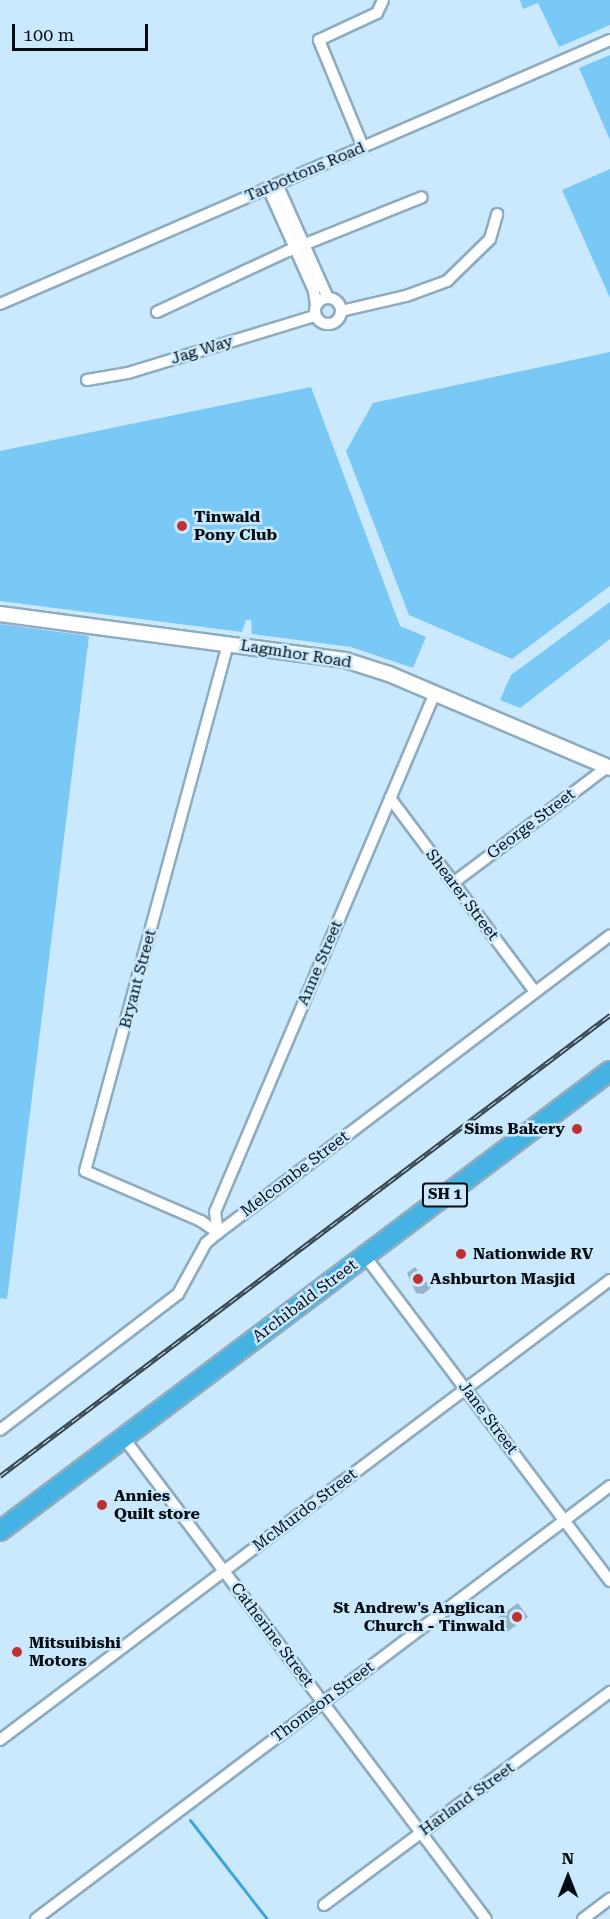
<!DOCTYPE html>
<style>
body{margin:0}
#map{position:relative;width:610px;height:1919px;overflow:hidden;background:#cae9fd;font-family:"Roboto Serif",serif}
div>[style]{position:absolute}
.green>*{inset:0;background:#79c8f5}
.stream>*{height:3px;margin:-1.5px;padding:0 1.5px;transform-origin:1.5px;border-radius:1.5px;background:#3ba4db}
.building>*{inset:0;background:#95b3c6}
.roads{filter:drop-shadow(2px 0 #8eacbf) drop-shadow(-2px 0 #8eacbf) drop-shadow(0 2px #8eacbf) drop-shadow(0 -2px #8eacbf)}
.minor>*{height:10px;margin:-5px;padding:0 5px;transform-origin:5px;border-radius:5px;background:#fff}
.minor>.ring{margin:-5px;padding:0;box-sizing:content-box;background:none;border:10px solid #fff;border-radius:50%}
.tertiary>*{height:14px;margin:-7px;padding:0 7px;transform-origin:7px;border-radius:7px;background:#fff}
.trunk>*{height:18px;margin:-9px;padding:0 9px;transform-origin:9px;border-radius:9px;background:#44b3e4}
.rail>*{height:5px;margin-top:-2.5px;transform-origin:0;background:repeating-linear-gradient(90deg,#cae9fd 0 9px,#37454f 0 18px);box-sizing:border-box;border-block:2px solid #37454f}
.dots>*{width:16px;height:16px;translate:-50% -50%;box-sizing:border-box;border:3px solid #cae9fd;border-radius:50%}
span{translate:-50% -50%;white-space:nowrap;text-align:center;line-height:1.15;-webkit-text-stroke:5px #cae9fd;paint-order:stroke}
.shield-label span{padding:2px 4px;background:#cae9fd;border:2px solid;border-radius:4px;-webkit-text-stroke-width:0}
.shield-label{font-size:15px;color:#040d14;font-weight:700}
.street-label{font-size:16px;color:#040d14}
.poi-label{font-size:16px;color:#040d14;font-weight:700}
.left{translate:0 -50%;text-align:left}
.right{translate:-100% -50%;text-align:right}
.north{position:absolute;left:538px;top:1847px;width:60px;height:60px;-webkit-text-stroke:4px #cae9fd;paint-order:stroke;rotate:0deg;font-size:16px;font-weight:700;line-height:24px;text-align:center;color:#040d14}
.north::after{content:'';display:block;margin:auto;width:21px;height:27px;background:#040d14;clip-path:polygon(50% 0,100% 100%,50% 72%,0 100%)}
.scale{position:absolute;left:12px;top:24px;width:136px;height:27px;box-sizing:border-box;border:3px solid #040d14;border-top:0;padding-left:8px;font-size:18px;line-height:21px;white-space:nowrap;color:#040d14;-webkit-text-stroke:4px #cae9fd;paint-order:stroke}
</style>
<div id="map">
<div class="green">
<i style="clip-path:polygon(520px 0,610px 0,610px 25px,559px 47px,538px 3px,523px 9px)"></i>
<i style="clip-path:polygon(610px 55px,610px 140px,579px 68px)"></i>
<i style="clip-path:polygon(610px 169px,610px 298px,562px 190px)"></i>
<i style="clip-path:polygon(610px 352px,610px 586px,512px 659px,409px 615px,346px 451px,373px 403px)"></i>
<i style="clip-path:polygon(311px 387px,400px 626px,426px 637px,413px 668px,351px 647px,252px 634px,251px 620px,246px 620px,242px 632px,0 601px,0 451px)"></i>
<i style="clip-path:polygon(610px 602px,610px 639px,520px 708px,500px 700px,511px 675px)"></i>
<i style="clip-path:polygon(0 624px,89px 636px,7px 1299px,0 1298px)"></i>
</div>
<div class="stream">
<i style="left:190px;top:1820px;width:125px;rotate:52.1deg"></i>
</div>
<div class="building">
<i style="clip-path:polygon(415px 1267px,431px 1288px,423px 1294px,416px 1293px,407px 1273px)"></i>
<i style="clip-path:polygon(518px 1603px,528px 1617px,507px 1632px,497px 1618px)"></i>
</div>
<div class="roads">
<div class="minor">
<i style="left:363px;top:147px;width:116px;rotate:-112.4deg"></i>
<i style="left:319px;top:40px;width:64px;rotate:-25deg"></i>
<i style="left:377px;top:13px;width:14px;rotate:-65deg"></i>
<i style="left:277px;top:184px;width:125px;rotate:65.9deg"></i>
<i style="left:268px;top:188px;width:113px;rotate:65.9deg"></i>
<i style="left:314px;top:291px;width:14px;rotate:82deg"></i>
<i class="ring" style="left:315px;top:298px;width:16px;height:16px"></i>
<i style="left:0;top:304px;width:665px;rotate:-23.4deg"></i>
<i style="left:341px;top:311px;width:67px;rotate:-13deg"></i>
<i style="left:406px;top:296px;width:44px;rotate:-20.1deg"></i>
<i style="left:447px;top:281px;width:60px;rotate:-44.3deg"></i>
<i style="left:490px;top:239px;width:26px;rotate:-74deg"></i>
<i style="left:157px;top:312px;width:145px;rotate:-25deg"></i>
<i style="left:288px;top:251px;width:144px;rotate:-21.9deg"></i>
<i style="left:87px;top:380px;width:42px;rotate:-9.7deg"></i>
<i style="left:128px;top:373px;width:195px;rotate:-17deg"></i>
<i style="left:390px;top:798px;width:242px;rotate:53.2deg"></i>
<i style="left:453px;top:883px;width:196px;rotate:-36.9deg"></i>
<i style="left:218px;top:1233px;width:21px;rotate:-145deg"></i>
<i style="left:201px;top:1221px;width:126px;rotate:-156.7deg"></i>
<i style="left:85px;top:1171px;width:546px;rotate:-74.82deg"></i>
<i style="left:218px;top:1233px;width:21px;rotate:-98deg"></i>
<i style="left:215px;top:1212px;width:561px;rotate:-67.04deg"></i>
<i style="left:365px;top:1256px;width:407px;rotate:53deg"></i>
<i style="left:0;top:1430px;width:224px;rotate:-37.4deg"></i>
<i style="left:178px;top:1294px;width:58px;rotate:-61.2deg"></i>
<i style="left:206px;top:1243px;width:16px;rotate:-40deg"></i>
<i style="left:218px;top:1233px;width:492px;rotate:-37.2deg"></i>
<i style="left:123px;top:1437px;width:603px;rotate:53.02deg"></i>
<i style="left:0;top:1740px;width:764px;rotate:-37.02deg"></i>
<i style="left:324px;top:1905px;width:357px;rotate:-36.7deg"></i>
<i style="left:36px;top:1919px;width:719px;rotate:-37.03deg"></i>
<i style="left:583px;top:1919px;width:34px;rotate:-37deg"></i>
</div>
<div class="tertiary">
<i style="left:0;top:614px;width:348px;rotate:7.6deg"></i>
<i style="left:345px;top:660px;width:46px;rotate:17.7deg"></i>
<i style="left:389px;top:674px;width:240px;rotate:23deg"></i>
</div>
<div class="trunk">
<i style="left:0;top:1531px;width:764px;rotate:-37.02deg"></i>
</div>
</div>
<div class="rail">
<i style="left:0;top:1476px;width:765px;rotate:-37.08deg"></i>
</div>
<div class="dots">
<i style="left:182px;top:526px;background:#bf3031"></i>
<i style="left:577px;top:1129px;background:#bf3031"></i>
<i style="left:461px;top:1254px;background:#bf3031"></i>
<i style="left:418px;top:1279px;background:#bf3031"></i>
<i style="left:102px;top:1505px;background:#bf3031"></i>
<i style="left:517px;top:1617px;background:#bf3031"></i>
<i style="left:17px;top:1652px;background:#bf3031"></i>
</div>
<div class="shield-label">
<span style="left:445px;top:1195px">SH 1</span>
</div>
<div class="street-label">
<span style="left:305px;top:172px;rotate:-23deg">Tarbottons Road</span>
<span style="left:202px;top:350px;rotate:-17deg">Jag Way</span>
<span style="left:296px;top:654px;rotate:9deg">Lagmhor Road</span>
<span style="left:531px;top:824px;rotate:-37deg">George Street</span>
<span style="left:462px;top:895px;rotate:53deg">Shearer Street</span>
<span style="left:320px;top:963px;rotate:-67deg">Anne Street</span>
<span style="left:138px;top:979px;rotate:-75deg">Bryant Street</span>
<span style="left:295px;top:1174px;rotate:-37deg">Melcombe Street</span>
<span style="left:305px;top:1301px;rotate:-37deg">Archibald Street</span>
<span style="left:488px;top:1418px;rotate:53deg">Jane Street</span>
<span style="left:305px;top:1510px;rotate:-37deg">McMurdo Street</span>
<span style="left:272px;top:1635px;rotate:53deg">Catherine Street</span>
<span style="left:323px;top:1702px;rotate:-37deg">Thomson Street</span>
<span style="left:467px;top:1799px;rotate:-36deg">Harland Street</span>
</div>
<div class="poi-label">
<span class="left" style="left:194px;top:526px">Tinwald<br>Pony Club</span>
<span class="right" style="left:565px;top:1129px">Sims Bakery</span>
<span class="left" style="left:473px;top:1254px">Nationwide RV</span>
<span class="left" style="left:430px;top:1279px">Ashburton Masjid</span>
<span class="left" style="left:114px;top:1505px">Annies<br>Quilt store</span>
<span class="right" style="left:505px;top:1617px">St Andrew's Anglican<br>Church - Tinwald</span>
<span class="left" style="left:29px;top:1652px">Mitsuibishi<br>Motors</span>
</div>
<div class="north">N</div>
<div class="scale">100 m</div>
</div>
